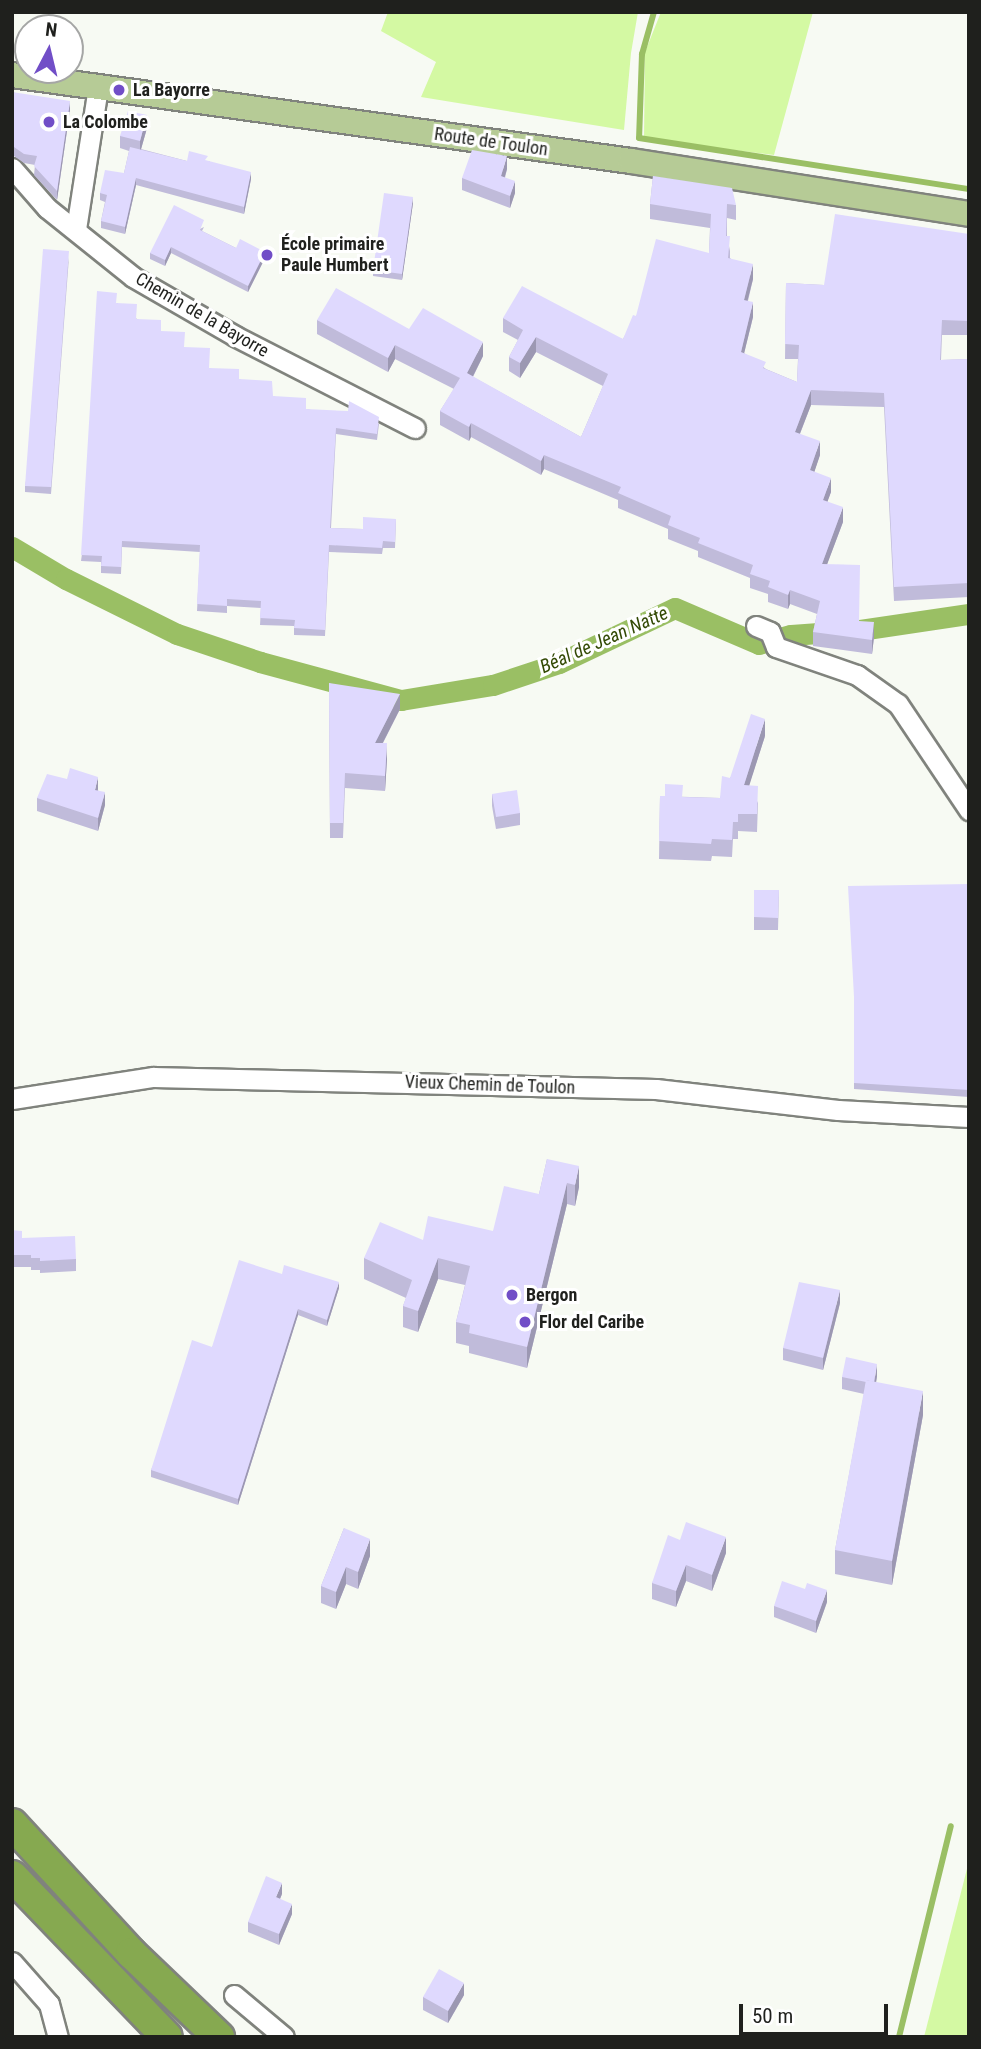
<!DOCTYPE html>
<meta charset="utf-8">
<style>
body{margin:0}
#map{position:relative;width:981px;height:2049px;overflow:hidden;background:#f7faf3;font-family:"Roboto Condensed",sans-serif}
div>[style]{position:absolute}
.green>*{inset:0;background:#d4f9a3}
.stream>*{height:6px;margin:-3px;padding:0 3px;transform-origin:3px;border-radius:3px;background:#9abf64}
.canal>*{height:21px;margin:-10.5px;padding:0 10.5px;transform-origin:10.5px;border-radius:10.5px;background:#9abf64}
.roads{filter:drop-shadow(2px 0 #80837d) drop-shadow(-2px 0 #80837d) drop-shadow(0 2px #80837d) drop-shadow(0 -2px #80837d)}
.minor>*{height:19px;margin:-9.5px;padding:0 9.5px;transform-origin:9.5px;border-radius:9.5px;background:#fff}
.major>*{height:24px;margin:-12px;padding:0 12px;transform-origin:12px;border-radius:12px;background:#b6cb96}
.highway>*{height:30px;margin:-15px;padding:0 15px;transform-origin:15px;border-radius:15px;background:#86a950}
.wall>*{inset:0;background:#c0bbda}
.shaded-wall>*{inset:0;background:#9c98b2}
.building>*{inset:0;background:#dfd9fe}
.dots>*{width:19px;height:19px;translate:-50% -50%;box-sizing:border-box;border:4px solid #fff;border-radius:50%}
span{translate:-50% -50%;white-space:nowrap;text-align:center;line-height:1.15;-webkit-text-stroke:6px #fff;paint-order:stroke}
.poi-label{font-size:18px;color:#1f201d;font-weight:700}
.left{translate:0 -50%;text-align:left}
.street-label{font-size:18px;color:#1f201d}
.water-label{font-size:19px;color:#334a05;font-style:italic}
.frame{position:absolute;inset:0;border:14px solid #1f201d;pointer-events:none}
.north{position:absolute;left:14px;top:14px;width:70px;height:70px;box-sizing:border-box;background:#fff;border:2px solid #a5a6a5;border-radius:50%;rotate:7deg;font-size:19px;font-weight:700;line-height:28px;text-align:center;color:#1f201d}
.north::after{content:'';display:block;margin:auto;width:24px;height:32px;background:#714ec7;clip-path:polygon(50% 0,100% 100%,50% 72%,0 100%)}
.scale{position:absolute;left:739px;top:2004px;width:149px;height:32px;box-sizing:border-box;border:4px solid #1f201d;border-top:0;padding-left:9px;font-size:21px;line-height:24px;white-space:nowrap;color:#1f201d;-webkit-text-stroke:5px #fff;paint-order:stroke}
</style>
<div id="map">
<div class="green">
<i style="clip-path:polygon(388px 12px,638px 12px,631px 53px,624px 130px,421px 97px,436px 62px,381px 31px)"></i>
<i style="clip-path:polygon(661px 12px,813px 12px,774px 155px,644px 139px,645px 52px)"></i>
<i style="clip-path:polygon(969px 1861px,969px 2037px,924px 2037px)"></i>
</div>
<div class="stream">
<i style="left:654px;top:12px;width:44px;rotate:105.9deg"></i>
<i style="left:642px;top:54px;width:84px;rotate:92deg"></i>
<i style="left:639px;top:138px;width:334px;rotate:8.8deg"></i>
<i style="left:899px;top:2037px;width:217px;rotate:-76.2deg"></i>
</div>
<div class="canal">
<i style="left:12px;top:547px;width:63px;rotate:30.7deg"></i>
<i style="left:66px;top:579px;width:124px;rotate:26.4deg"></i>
<i style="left:177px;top:634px;width:88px;rotate:18.6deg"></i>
<i style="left:260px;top:662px;width:146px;rotate:15.1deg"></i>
<i style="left:401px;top:700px;width:93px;rotate:-9.3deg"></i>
<i style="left:493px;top:685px;width:70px;rotate:-18.4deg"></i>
<i style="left:559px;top:663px;width:128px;rotate:-25.4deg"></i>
<i style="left:675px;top:608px;width:91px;rotate:23.2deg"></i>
<i style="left:759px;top:644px;width:33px;rotate:-16deg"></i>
<i style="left:791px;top:635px;width:69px;rotate:-4.1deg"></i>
<i style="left:860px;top:630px;width:110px;rotate:-8.4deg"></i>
</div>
<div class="roads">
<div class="minor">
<i style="left:12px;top:168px;width:53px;rotate:48.8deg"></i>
<i style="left:47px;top:208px;width:110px;rotate:38.7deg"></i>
<i style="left:133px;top:277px;width:118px;rotate:30deg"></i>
<i style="left:235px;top:336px;width:202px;rotate:27.1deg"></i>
<i style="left:76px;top:229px;width:144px;rotate:-81.2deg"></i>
<i style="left:756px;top:626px;width:15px;rotate:23deg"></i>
<i style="left:770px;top:632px;width:16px;rotate:68deg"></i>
<i style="left:776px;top:647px;width:86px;rotate:19.1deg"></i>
<i style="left:857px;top:675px;width:50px;rotate:35.3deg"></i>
<i style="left:898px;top:704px;width:128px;rotate:56.2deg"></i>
<i style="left:12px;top:1099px;width:143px;rotate:-8.9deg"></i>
<i style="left:153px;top:1077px;width:503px;rotate:1.37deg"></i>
<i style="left:656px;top:1089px;width:183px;rotate:6.6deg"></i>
<i style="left:838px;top:1110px;width:131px;rotate:3.1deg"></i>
<i style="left:12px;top:1962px;width:56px;rotate:48.6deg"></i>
<i style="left:49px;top:2004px;width:34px;rotate:75deg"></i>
<i style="left:234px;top:1995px;width:65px;rotate:40deg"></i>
</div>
<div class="major">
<i style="left:12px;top:75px;width:625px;rotate:7.91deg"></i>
<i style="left:631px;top:161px;width:342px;rotate:8.9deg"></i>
</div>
<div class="highway">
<i style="left:12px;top:1824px;width:176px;rotate:47.3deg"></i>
<i style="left:131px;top:1953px;width:122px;rotate:43.7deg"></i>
<i style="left:12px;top:1876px;width:223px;rotate:46.1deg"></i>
</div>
</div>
<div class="wall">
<i style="clip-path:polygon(12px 92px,70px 110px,57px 200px,34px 175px,35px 165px,24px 163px,14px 156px,12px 153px)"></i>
<i style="clip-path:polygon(147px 128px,141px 149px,187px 161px,208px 161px,251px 179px,244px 214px,136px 185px,125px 234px,101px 228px,101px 221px,105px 202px,100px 200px,100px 193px,124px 173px,129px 151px,120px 148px,120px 136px)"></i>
<i style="clip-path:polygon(507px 169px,505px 178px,515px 193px,510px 208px,462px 190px,462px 178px)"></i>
<i style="clip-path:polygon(653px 176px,736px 205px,736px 220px,727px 218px,727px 236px,730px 251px,730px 258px,753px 279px,748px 301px,753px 317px,744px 353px,766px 369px,797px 382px,798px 359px,785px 359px,786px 283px,824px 285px,969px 234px,969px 335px,942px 335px,941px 360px,969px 359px,969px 597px,894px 601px,884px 407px,811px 405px,800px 434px,820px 455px,814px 472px,831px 492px,827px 502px,843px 522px,827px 564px,859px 621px,874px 637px,872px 654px,813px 646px,813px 632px,817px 614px,790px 604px,788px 609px,768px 602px,768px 594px,750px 588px,750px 578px,698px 557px,698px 551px,668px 539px,668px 529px,618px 508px,618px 500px,544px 469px,541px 475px,471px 437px,469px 441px,440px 425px,440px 411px,454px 389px,395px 359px,388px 372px,317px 334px,317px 320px,409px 329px,483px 356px,473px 377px,581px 437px,603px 386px,536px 352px,520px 378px,509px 371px,509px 357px,518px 340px,503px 332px,503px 318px,623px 339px,636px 316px,709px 253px,710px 228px,650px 219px,650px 204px)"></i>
<i style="clip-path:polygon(413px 203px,402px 280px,373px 276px,373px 270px)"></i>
<i style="clip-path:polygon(204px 227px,202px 231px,236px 248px,265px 258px,248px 292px,171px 253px,165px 266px,150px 259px,150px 253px)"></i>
<i style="clip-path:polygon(69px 257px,51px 494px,25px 492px,25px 486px)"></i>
<i style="clip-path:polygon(117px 303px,137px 319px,161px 331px,184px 347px,209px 368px,239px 379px,273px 396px,306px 409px,379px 424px,377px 440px,336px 434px,331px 528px,363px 529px,396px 519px,395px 548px,383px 548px,382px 554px,329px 552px,325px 636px,294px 635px,294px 626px,260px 625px,261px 608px,227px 606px,227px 613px,197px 611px,200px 552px,122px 547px,121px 574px,101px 573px,101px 562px,81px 561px)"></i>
<i style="clip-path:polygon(329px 683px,400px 709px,383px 743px,387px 759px,385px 791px,345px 788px,343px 838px,330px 838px)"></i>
<i style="clip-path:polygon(765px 736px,749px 785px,758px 803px,757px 832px,738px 831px,738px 839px,733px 839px,732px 857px,712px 856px,711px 861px,659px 859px,660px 796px,720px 798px,730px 778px)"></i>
<i style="clip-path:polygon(98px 789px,98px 790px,105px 805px,98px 831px,37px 811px,37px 798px)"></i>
<i style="clip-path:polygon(492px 794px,520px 813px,520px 825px,496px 829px,492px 806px)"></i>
<i style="clip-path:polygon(969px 884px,969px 1097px,854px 1089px,854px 1002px)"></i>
<i style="clip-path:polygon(754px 890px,779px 890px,778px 930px,754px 930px)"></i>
<i style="clip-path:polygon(547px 1159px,579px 1187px,575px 1206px,567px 1204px,527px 1368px,469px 1353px,469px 1346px,456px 1343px,456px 1322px,465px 1285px,438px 1279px,418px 1332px,403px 1327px,403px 1306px,406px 1298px,364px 1279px,364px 1258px,423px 1240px,493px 1231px,539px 1194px)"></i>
<i style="clip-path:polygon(12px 1230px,22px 1238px,76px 1259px,76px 1271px,40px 1273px,40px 1270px,31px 1270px,31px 1267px,12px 1267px)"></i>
<i style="clip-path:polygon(282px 1274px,339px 1288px,327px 1326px,298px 1315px,238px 1505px,151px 1477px,151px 1470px,212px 1347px)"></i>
<i style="clip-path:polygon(840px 1303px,823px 1370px,783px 1360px,783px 1348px)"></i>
<i style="clip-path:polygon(877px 1376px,876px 1382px,923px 1415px,892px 1585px,835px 1574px,835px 1550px,864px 1394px,842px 1389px,842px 1377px)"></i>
<i style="clip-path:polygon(344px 1528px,370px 1556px,358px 1589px,346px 1584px,336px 1609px,321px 1603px,321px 1586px)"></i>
<i style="clip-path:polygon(680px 1540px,726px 1553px,712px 1591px,686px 1581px,676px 1607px,652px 1599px,652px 1583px)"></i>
<i style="clip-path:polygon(827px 1602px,816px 1633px,774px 1617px,774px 1606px)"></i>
<i style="clip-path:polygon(282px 1894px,280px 1899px,292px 1914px,279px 1945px,248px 1932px,248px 1922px)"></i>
<i style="clip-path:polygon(464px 1995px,448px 2023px,423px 2010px,423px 1997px)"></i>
</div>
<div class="shaded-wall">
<i style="clip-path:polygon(70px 101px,70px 110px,57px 200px,57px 191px)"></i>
<i style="clip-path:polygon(147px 115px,147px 128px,140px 153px,140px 141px)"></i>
<i style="clip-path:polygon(507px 156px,507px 169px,501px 189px,501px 176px)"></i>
<i style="clip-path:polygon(251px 172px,251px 179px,244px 214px,244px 207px)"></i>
<i style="clip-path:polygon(136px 178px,136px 185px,125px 234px,125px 227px)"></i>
<i style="clip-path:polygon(515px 181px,515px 193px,510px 208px,510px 196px)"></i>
<i style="clip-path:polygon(413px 197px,413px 203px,402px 280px,402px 274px)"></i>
<i style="clip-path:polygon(171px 247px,171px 253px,165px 266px,165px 260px)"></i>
<i style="clip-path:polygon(265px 252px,265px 258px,248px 292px,248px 286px)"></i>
<i style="clip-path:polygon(753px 264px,753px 279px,744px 314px,744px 300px)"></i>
<i style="clip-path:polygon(753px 302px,753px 317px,741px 366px,741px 352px)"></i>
<i style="clip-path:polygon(536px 337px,536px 352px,520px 378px,520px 363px)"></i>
<i style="clip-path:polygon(483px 342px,483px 356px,467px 388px,467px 373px)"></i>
<i style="clip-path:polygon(395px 345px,395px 359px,388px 372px,388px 358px)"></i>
<i style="clip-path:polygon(811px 390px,811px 405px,795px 446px,795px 432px)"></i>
<i style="clip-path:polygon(471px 423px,471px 437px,469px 441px,469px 427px)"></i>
<i style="clip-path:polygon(820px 441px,820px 455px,810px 485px,810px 470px)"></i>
<i style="clip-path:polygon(544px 455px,544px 469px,541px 475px,541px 461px)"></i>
<i style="clip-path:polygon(831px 478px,831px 492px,823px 514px,823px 500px)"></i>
<i style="clip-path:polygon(843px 507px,843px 522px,822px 578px,822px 564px)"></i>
<i style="clip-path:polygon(790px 590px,790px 604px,788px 609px,788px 595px)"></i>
<i style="clip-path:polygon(874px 622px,874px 637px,872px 654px,872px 640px)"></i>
<i style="clip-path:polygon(400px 694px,400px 709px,375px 758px,375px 743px)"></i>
<i style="clip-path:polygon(765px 719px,765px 736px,744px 802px,744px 785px)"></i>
<i style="clip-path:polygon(387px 743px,387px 759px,385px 791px,385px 776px)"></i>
<i style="clip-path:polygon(98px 777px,98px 789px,95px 802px,95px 790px)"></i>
<i style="clip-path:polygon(105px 792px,105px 805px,98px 831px,98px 818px)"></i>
<i style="clip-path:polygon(579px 1166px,579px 1187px,575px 1206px,575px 1185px)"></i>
<i style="clip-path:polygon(567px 1183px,567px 1204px,527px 1368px,527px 1347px)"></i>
<i style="clip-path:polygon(438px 1258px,438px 1279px,418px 1332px,418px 1311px)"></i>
<i style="clip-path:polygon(339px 1282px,339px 1288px,327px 1326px,327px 1320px)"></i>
<i style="clip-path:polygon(840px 1290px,840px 1303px,823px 1370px,823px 1358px)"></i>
<i style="clip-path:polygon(298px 1309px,298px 1315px,238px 1505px,238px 1499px)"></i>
<i style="clip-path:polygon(877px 1364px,877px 1376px,874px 1396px,874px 1384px)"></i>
<i style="clip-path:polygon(923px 1391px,923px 1415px,892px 1585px,892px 1561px)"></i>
<i style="clip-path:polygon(726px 1537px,726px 1553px,712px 1591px,712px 1575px)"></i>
<i style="clip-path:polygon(370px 1539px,370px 1556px,358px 1589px,358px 1572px)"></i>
<i style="clip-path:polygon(686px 1565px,686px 1581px,676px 1607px,676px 1591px)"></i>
<i style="clip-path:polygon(346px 1567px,346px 1584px,336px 1609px,336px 1592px)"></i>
<i style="clip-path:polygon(827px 1590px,827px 1602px,816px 1633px,816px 1621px)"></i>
<i style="clip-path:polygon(282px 1883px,282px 1894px,276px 1908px,276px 1897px)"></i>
<i style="clip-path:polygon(292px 1904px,292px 1914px,279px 1945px,279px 1934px)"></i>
<i style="clip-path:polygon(464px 1983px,464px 1995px,448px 2023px,448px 2011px)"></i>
</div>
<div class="building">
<i style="clip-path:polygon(12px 92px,70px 101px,57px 191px,34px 166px,37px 156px,24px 154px,14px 147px,12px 145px)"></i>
<i style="clip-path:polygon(128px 111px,147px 115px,140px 141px,120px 136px)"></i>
<i style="clip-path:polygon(130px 147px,187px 161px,189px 151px,208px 156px,205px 160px,251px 172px,244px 207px,136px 178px,125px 227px,101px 221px,107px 195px,100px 193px,105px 170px,124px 173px)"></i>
<i style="clip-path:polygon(472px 150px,507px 156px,501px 176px,515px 181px,510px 196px,462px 178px)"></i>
<i style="clip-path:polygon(653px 176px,732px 188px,736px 205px,727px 204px,726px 236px,730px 236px,728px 258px,753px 264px,744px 300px,753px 302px,741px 352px,766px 362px,763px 368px,797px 382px,799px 345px,785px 344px,786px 283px,824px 285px,835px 214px,969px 234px,969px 321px,942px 320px,940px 360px,969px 359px,969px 583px,894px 587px,884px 393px,811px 390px,795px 432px,820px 441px,810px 470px,831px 478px,823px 500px,843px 507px,822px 564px,860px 565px,859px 621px,874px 622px,872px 640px,813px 632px,820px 601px,790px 590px,788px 595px,768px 587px,770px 581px,750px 574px,753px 565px,698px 543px,700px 538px,668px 525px,671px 516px,618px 493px,621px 487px,544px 455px,541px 461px,471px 423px,469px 427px,440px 411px,460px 378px,395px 345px,388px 358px,317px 320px,336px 288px,409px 329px,423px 308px,483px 342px,467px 373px,581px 437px,608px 374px,536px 337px,520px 363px,509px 357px,523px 330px,503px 318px,522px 286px,623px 339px,633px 315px,636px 316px,656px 239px,709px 253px,711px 214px,650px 204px)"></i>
<i style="clip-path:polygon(384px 193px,413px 197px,402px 274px,373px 270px)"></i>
<i style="clip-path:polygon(174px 205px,204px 220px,200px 230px,236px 248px,240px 239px,265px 252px,248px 286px,171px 247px,165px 260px,150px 253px)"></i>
<i style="clip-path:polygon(43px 249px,69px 251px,51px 487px,25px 486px)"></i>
<i style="clip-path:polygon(97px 291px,117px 293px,116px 303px,137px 304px,136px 319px,161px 320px,161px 331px,185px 332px,184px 347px,210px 348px,209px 368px,239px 369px,239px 379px,272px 381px,273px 396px,306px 398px,306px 409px,348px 411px,349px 401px,379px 417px,377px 434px,336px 428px,330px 528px,363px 529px,363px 517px,396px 519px,395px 542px,383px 541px,382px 548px,329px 545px,325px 630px,294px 628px,295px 620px,260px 618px,261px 601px,227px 599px,227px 606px,197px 604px,200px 545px,122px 541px,121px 567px,101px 566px,102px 556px,81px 555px)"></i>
<i style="clip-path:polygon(329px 683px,400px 694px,375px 743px,387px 743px,385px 776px,345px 773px,343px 823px,330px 823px)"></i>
<i style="clip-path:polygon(751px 714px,765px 719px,744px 785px,758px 786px,757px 814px,738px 814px,738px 822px,733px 822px,732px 840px,712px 839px,711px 844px,659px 841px,660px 796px,665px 796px,665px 784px,683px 785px,682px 797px,720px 798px,722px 776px,730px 778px)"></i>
<i style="clip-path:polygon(70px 768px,98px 777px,95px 790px,105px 792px,98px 818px,37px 798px,47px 774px,67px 779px)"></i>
<i style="clip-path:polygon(517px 790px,520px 813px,496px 817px,492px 794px)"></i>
<i style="clip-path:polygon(969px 884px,969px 1090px,854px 1083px,854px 997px,848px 886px)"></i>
<i style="clip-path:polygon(754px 890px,779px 890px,778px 918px,754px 917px)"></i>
<i style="clip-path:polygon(547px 1159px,579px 1166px,575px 1185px,567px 1183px,527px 1347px,469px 1333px,470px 1325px,456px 1322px,470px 1266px,438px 1258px,418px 1311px,403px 1306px,412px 1280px,364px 1258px,380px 1222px,423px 1240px,428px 1216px,493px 1231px,504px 1186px,539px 1194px)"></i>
<i style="clip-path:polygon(12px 1230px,22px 1231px,22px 1238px,75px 1236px,76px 1259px,40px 1261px,40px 1258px,31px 1258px,31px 1255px,12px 1255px)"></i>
<i style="clip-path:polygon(239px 1260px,282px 1274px,284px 1265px,339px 1282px,327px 1320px,298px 1309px,238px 1499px,151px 1470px,192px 1340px,212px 1347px)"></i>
<i style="clip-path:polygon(799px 1282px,840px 1290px,823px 1358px,783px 1348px)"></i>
<i style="clip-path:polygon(846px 1357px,877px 1364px,874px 1382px,866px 1380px,866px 1382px,842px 1377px)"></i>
<i style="clip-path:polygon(866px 1380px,923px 1391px,892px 1561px,835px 1550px)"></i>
<i style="clip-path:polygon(686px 1522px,726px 1537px,712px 1575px,686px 1565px,676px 1591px,652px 1583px,668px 1535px,680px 1540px)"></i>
<i style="clip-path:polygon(344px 1528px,370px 1539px,358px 1572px,346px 1567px,336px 1592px,321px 1586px)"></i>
<i style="clip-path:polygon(782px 1581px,805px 1589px,807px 1583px,827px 1590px,816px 1621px,774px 1606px)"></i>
<i style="clip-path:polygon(266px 1876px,282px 1883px,276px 1897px,292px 1904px,279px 1934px,248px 1922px)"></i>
<i style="clip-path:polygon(439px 1969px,464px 1983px,448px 2011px,423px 1997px)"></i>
</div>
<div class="dots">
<i style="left:119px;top:90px;background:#714ec7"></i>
<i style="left:49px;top:122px;background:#714ec7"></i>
<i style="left:267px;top:255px;background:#714ec7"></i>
<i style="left:512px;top:1295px;background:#714ec7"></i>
<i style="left:525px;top:1322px;background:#714ec7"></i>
</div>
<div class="poi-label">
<span class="left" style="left:133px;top:90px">La Bayorre</span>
<span class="left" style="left:63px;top:122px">La Colombe</span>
<span class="left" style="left:281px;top:255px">École primaire<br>Paule Humbert</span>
<span class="left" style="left:526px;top:1295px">Bergon</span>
<span class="left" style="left:539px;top:1322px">Flor del Caribe</span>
</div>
<div class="street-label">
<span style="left:491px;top:142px;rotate:8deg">Route de Toulon</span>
<span style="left:202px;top:315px;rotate:30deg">Chemin de la Bayorre</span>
<span style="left:490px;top:1085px;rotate:2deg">Vieux Chemin de Toulon</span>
</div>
<div class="water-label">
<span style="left:604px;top:640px;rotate:-24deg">Béal de Jean Natte</span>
</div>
<div class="frame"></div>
<div class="north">N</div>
<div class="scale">50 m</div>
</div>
